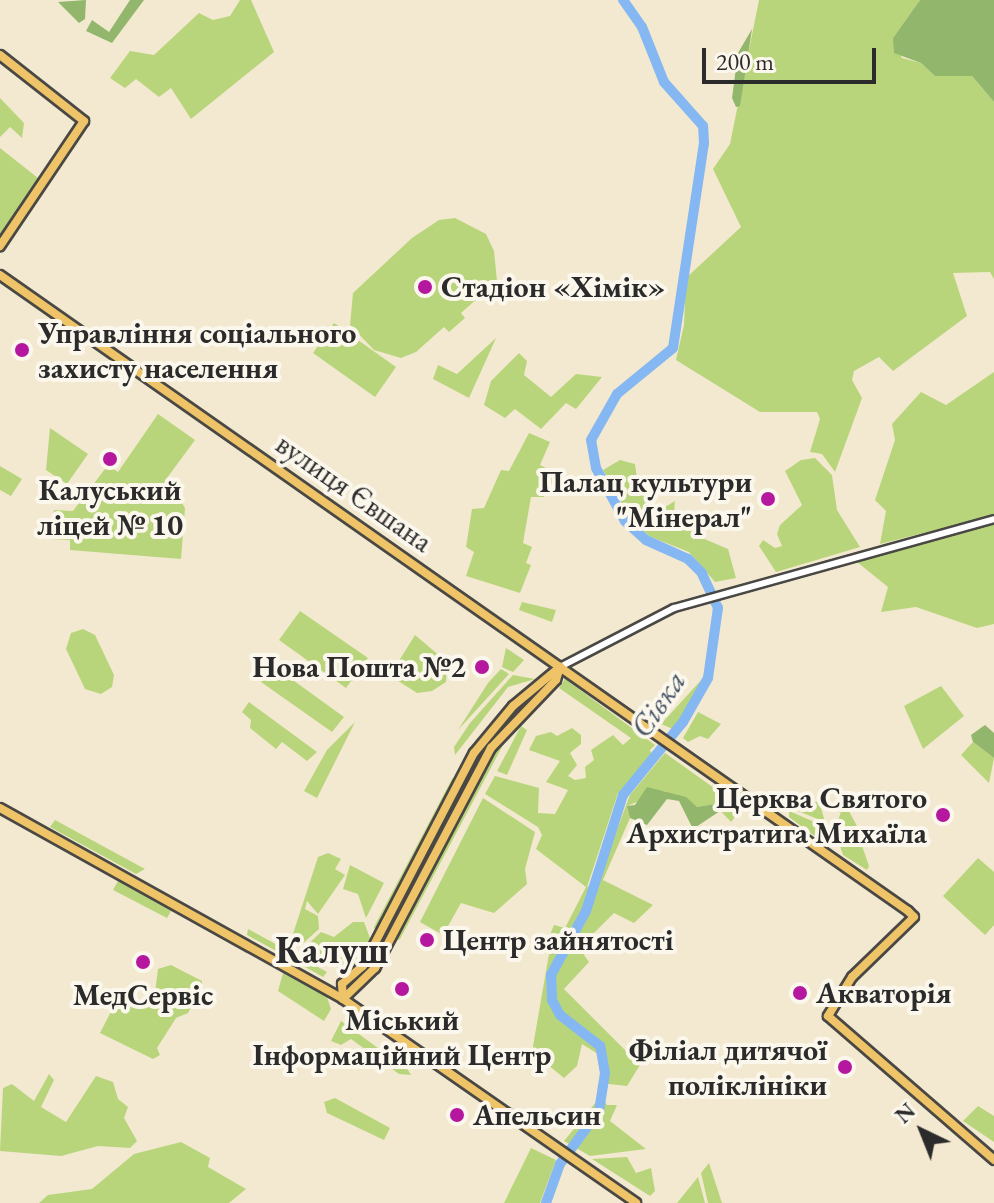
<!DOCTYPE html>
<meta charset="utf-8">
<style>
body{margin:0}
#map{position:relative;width:994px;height:1203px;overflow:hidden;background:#f3e9d0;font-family:"EB Garamond",serif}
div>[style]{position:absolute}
.green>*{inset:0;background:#b9d57b}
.forest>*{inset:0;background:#92b66b}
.river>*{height:10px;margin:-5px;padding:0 5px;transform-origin:5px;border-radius:5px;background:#85b7f2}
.roads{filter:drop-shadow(2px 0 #494844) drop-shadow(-2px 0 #494844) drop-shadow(0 2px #494844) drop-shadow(0 -2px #494844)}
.minor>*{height:6px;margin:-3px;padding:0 3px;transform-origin:3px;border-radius:3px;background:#fff}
.major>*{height:8px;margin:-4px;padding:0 4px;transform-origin:4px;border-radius:4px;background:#efc469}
.dots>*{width:22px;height:22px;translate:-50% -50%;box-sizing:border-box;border:4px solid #fbf7ec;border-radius:50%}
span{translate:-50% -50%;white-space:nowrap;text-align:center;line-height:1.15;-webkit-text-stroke:8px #fbf7ec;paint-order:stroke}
.poi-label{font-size:30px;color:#2b2b2b;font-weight:700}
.left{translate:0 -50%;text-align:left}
.right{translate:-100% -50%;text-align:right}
.street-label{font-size:30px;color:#2b2b2b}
.water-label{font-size:32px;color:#465567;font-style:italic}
.district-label{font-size:38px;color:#2b2b2b;font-weight:700}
.north{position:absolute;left:882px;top:1091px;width:80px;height:80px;-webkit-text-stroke:6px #fbf7ec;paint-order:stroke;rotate:317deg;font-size:22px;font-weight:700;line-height:32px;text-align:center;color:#2b2b2b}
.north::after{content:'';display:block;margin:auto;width:28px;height:36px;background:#2b2b2b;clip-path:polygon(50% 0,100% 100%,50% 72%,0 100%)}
.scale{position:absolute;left:702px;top:48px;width:174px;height:36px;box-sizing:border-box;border:4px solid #2b2b2b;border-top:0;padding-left:10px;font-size:24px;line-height:28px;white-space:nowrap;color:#2b2b2b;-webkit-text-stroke:6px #fbf7ec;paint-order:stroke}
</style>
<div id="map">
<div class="green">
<i style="clip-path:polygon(240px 0,251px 0,274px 52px,191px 119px,171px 88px,159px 97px,136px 79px,125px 88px,110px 78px,130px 51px,154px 55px,199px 13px,213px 20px,230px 16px)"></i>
<i style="clip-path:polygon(759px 0,920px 0,893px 38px,902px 58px,921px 63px,935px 76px,971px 75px,994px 102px,994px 279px,990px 272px,953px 273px,967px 316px,893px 371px,879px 357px,854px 371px,852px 380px,862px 398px,835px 472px,822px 454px,810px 452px,820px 419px,817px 412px,760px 412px,676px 360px,684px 325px,686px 278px,741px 227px,713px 169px,730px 144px)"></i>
<i style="clip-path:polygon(0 98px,24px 123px,22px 138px,10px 127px,0 137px)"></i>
<i style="clip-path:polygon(0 148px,38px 178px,0 235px)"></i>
<i style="clip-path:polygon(455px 218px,486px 234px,494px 251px,497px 281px,461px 313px,465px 318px,449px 332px,444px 327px,416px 352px,401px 358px,374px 350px,350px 325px,353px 293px,412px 238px,439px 220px)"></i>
<i style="clip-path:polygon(334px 323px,396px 367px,375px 397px,313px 353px)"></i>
<i style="clip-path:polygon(496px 338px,469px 398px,433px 379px,438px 365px,457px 374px)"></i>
<i style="clip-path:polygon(519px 353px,527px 361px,524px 375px,551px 397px,576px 374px,602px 377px,576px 409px,566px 403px,541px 429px,515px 409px,505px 418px,484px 405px,491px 381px)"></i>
<i style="clip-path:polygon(994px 372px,994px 515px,880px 544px,886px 511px,875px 500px,895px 440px,892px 424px,921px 392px,946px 405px)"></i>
<i style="clip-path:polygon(158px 414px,195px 440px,167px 478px,185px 508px,181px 559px,70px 550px,70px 540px,50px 539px,54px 510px,73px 511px,108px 465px,118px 472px)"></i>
<i style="clip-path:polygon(50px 428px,88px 454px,67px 484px,46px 470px)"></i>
<i style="clip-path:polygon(529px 433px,550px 442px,540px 465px,566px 478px,562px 487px,549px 483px,544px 497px,531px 497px,523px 543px,532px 547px,526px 563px,531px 565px,520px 593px,466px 576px,474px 552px,466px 547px,472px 509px,484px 508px,501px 470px,509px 471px)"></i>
<i style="clip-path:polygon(815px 458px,832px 475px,837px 510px,860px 547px,776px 572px,759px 546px,763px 540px,775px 548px,782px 546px,777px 534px,780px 525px,802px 505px,785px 471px,801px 460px)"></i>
<i style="clip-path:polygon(620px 460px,635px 464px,637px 479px,654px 507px,660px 510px,675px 501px,674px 513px,695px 535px,728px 549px,736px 578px,715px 582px,689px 552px,651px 537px,632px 522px,603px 470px)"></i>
<i style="clip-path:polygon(0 466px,22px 479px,11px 496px,0 490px)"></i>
<i style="clip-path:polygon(994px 524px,994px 624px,977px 628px,916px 607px,881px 612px,888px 587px,857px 562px)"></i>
<i style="clip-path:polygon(522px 602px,556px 610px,552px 622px,519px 610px)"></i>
<i style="clip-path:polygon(300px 611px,368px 658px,346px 688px,279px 640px)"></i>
<i style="clip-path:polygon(83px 629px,95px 635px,114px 675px,112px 687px,101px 694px,85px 689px,66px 649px,71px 633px)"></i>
<i style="clip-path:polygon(415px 635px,447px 662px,446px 682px,432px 691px,417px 693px,395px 679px,402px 668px,397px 664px)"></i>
<i style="clip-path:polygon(506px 648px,524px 660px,513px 672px,502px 667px)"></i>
<i style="clip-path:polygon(272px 665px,344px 717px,332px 732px,261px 682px)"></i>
<i style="clip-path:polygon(501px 669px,509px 674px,458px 730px,488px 683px)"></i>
<i style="clip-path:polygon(513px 675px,535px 679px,508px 687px,455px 755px,454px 747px,470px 723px)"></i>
<i style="clip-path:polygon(704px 677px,675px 730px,661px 724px)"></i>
<i style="clip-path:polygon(565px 679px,655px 745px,650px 750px,653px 758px,618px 793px,587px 887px,597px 883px,630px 795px,665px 753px,742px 808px,731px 822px,714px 804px,697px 807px,664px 791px,627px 806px,630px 818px,603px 880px,653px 905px,634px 923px,614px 913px,591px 936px,584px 955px,589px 962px,564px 989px,640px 1065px,627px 1086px,601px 1083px,598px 1054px,582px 1044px,577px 1066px,564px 1078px,532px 1052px,549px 954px,543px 952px,554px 925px,565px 928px,586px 887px,536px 849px,542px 835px,538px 827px,485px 794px,495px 776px,539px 788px,538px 813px,555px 814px,568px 790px,546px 782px,560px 761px,529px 750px,536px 736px,551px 732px,557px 736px,572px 728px,581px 735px,581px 744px,570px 753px,577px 765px,568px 776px,575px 780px,586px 778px,585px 767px,594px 760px,591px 750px,613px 735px,623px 745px,631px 738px,559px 688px)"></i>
<i style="clip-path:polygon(941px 686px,964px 716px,923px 749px,904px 706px)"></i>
<i style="clip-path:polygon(249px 702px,317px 752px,307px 761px,282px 742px,276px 749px,250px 728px,251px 720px,242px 712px)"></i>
<i style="clip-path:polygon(698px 712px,721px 724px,708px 739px,700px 736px,688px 742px,683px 738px)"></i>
<i style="clip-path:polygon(355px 722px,317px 798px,304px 791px,327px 750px)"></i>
<i style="clip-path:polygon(521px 726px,527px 730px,507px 775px,497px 771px)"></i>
<i style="clip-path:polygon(512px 728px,400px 939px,393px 942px,490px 757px)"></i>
<i style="clip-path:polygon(493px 733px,496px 735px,369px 968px,477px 756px)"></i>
<i style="clip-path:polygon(973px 742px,994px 758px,989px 783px,961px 755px)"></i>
<i style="clip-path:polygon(453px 777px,454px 782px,376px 932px,374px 927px)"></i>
<i style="clip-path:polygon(483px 798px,535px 832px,525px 869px,527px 884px,494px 913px,461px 903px,443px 935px,420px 922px)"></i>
<i style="clip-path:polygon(819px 801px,825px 822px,793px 809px)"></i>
<i style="clip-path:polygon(844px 802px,857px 826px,847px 832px,837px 824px)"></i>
<i style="clip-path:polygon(789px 811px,824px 826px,820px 840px,789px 817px)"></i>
<i style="clip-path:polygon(55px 820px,145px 869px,136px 874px,50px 827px)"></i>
<i style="clip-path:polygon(858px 834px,869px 866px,867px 870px,843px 855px,838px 840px)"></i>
<i style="clip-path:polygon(328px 853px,341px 859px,335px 869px,345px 875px,318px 914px,307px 901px,305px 909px,318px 916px,319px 929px,300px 946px,291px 940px,318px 857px)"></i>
<i style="clip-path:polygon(978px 858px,994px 872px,994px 925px,985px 935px,943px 896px)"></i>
<i style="clip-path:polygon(350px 865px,384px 883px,366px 918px,358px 894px,343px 889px)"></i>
<i style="clip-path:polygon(118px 881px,171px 911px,167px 918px,113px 890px)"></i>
<i style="clip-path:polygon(353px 922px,364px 922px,370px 938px,358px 962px,343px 971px,304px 948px,321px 932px,334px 937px)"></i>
<i style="clip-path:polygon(248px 929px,327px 972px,323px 977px,247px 935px)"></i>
<i style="clip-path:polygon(171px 965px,202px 981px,202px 986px,188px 1013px,176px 1018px,157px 1048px,160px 1055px,153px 1059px,100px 1033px,121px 992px,137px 1005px,155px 992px,158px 969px)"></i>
<i style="clip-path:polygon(283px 973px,327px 997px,331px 1009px,324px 1021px,278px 991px)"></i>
<i style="clip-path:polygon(341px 1021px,408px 1070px,411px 1075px,399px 1074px,351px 1039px,341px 1045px,331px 1041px)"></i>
<i style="clip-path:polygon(49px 1074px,54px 1080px,41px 1107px,66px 1122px,96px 1076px,113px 1082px,118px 1099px,128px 1107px,124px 1118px,137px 1141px,130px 1148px,98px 1146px,61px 1156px,0 1151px,3px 1088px,12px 1084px,34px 1101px)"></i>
<i style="clip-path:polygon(601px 1096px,607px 1105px,617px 1105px,610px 1121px,646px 1149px,590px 1156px,564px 1141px)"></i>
<i style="clip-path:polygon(335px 1098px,390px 1128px,384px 1140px,327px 1113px,324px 1102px)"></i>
<i style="clip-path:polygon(978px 1106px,994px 1116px,994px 1142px,963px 1121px)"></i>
<i style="clip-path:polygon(181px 1142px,210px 1158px,208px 1167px,246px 1189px,229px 1203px,39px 1203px,48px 1195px,92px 1189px,134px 1154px)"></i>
<i style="clip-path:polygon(531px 1148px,556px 1160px,540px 1203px,504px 1203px)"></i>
<i style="clip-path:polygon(627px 1157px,636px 1173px,651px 1168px,655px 1191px,650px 1196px,592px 1159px)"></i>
<i style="clip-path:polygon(709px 1163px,722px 1203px,708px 1203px,701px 1173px)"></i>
<i style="clip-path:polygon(698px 1177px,705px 1203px,677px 1203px)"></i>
</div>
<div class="forest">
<i style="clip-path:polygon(86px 0,85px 19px,79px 23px,58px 2px)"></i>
<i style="clip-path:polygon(130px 0,144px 0,112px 43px,86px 31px,92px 20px,109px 32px)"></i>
<i style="clip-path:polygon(920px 0,994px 0,994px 102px,972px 76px,935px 76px,921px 63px,894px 53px,893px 38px)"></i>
<i style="clip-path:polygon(752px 29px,740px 106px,736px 107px,732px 98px,738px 53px)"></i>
<i style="clip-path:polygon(985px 725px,994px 733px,994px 758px,973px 742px,971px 735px)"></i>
<i style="clip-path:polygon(647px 787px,686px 797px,697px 807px,714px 804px,720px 811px,693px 829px,679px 801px,667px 799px,647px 825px,630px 818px,627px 806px,635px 805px)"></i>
</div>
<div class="river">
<i style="left:546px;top:1203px;width:41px;rotate:-70.3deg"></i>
<i style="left:560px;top:1164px;width:66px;rotate:-53.7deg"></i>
<i style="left:599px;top:1111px;width:38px;rotate:-81deg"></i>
<i style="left:605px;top:1073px;width:27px;rotate:-100deg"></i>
<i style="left:600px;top:1046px;width:51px;rotate:-142.2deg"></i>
<i style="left:560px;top:1015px;width:17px;rotate:-118deg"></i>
<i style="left:552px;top:1000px;width:25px;rotate:-92deg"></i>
<i style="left:551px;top:975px;width:73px;rotate:-61.3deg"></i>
<i style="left:586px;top:911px;width:122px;rotate:-72.3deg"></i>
<i style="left:623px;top:795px;width:94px;rotate:-50.6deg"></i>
<i style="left:683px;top:722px;width:51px;rotate:-60.4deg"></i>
<i style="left:708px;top:678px;width:71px;rotate:-81.9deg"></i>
<i style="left:718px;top:608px;width:38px;rotate:-115deg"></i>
<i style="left:702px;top:573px;width:20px;rotate:-135deg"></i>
<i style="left:688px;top:559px;width:46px;rotate:-155.7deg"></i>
<i style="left:646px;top:540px;width:28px;rotate:-138deg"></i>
<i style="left:625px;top:521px;width:60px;rotate:-118.7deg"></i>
<i style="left:596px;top:468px;width:28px;rotate:-100deg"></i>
<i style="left:591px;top:440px;width:53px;rotate:-60.5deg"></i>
<i style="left:617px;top:394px;width:72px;rotate:-39.4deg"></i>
<i style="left:673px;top:348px;width:207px;rotate:-81.4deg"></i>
<i style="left:704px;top:143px;width:17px;rotate:-93deg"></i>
<i style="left:703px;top:126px;width:59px;rotate:-131.6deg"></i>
<i style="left:664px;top:82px;width:59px;rotate:-111.8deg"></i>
<i style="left:642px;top:27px;width:33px;rotate:-125deg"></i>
</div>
<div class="roads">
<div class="minor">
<i style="left:560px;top:667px;width:128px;rotate:-27.4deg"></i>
<i style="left:674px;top:608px;width:332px;rotate:-15.5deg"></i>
</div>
<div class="major">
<i style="left:0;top:55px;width:107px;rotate:38.2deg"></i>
<i style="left:84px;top:121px;width:151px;rotate:123.9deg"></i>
<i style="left:0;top:275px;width:1109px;rotate:35.01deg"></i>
<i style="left:908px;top:911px;width:8px;rotate:45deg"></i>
<i style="left:914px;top:917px;width:86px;rotate:135.9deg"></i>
<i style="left:852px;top:977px;width:46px;rotate:121.6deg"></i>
<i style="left:828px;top:1016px;width:220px;rotate:40.9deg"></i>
<i style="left:0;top:808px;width:393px;rotate:29.1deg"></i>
<i style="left:343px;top:999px;width:357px;rotate:34.8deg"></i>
<i style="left:343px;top:999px;width:15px;rotate:-94deg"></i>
<i style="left:342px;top:984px;width:28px;rotate:-41deg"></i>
<i style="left:363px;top:966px;width:240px;rotate:-62.5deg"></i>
<i style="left:474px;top:753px;width:61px;rotate:-50.3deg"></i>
<i style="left:513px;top:706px;width:61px;rotate:-39.7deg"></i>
<i style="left:343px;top:999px;width:45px;rotate:-44.1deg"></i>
<i style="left:375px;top:968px;width:249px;rotate:-62.2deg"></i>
<i style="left:491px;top:748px;width:94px;rotate:-46.3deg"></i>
<i style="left:556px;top:680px;width:14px;rotate:-73deg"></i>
</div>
</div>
<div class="dots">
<i style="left:425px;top:287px;background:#b5179e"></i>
<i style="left:22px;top:350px;background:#b5179e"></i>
<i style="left:110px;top:459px;background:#b5179e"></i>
<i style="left:768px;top:499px;background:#b5179e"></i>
<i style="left:482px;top:667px;background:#b5179e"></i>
<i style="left:943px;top:815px;background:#b5179e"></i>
<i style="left:427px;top:940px;background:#b5179e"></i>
<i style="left:143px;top:962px;background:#b5179e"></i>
<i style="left:402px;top:989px;background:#b5179e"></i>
<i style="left:800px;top:993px;background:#b5179e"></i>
<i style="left:845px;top:1067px;background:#b5179e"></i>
<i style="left:457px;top:1115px;background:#b5179e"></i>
</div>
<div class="poi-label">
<span class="left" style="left:441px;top:287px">Стадіон «Хімік»</span>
<span class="left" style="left:38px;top:350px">Управління соціального<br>захисту населення</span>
<span class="right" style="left:752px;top:499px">Палац культури<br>"Мінерал"</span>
<span style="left:110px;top:507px">Калуський<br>ліцей № 10</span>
<span class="right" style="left:466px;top:667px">Нова Пошта №2</span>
<span class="right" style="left:927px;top:815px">Церква Святого<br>Архистратига Михаїла</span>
<span class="left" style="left:443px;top:940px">Центр зайнятості</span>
<span class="left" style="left:816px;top:993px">Акваторія</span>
<span style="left:143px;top:995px">МедСервіс</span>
<span style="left:402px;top:1037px">Міський<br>Інформаційний Центр</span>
<span class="right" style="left:827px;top:1067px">Філіал дитячої<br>поліклініки</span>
<span class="left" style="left:473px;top:1115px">Апельсин</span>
</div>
<div class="street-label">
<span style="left:354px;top:493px;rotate:35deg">вулиця Євшана</span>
</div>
<div class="water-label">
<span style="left:658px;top:704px;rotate:-56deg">Сівка</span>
</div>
<div class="district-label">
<span style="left:332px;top:950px">Калуш</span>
</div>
<div class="north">N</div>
<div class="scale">200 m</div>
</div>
